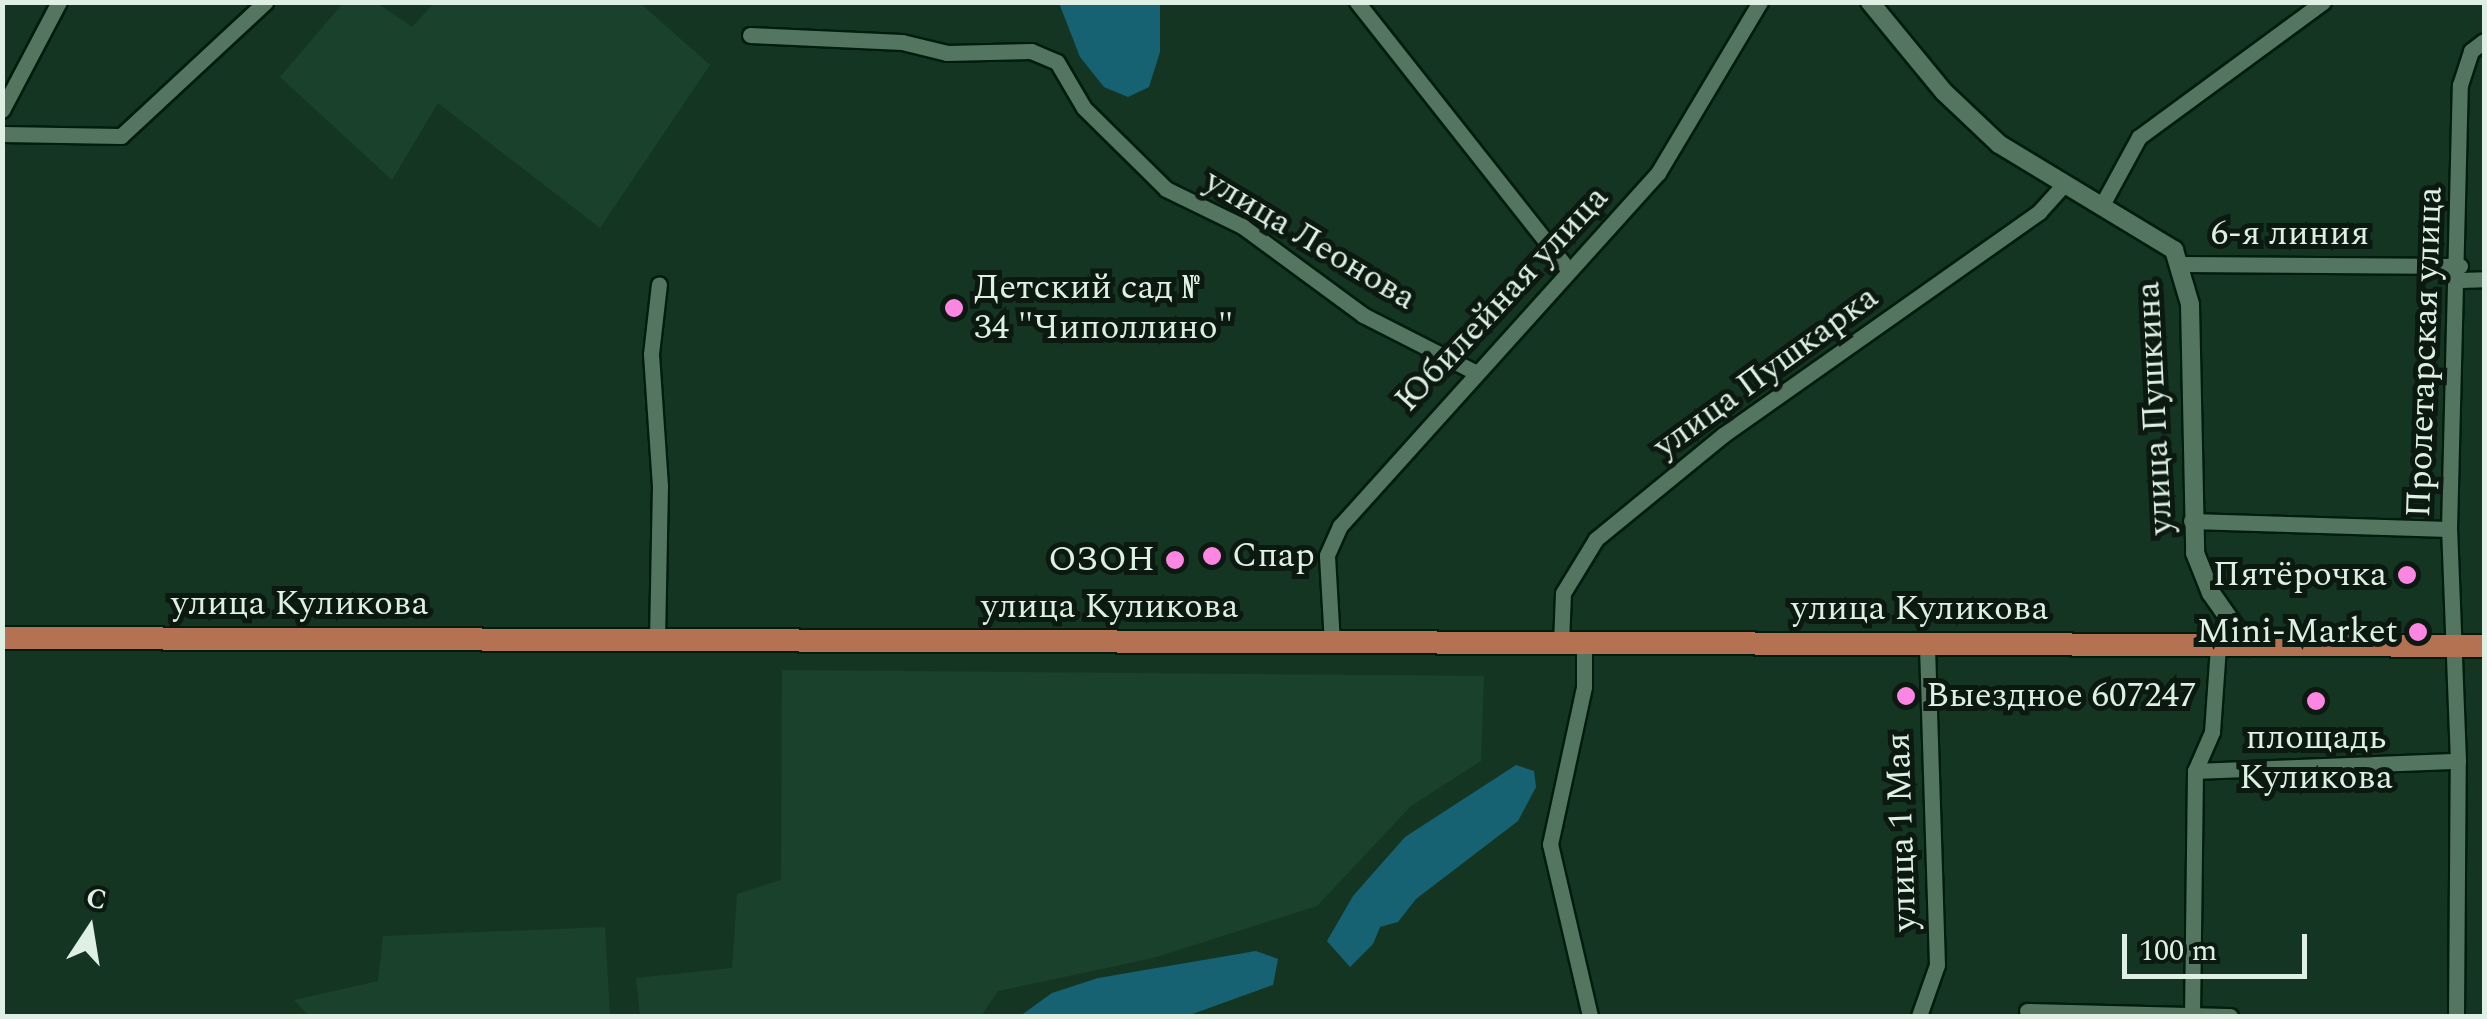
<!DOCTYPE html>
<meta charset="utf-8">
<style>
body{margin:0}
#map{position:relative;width:2487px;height:1019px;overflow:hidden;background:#153523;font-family:Spectral,serif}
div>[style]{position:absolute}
.built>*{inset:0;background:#1a412b}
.water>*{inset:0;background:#166273}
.roads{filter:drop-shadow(2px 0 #001c0c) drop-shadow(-2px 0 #001c0c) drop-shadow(0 2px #001c0c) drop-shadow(0 -2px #001c0c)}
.minor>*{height:15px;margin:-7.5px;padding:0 7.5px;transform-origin:7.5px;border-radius:7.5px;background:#547560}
.tertiary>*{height:18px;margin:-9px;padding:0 9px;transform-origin:9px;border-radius:9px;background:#547560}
.primary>*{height:22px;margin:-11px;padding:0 11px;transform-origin:11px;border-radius:11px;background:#b57253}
.dots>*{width:28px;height:28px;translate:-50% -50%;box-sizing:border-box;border:5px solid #0c1911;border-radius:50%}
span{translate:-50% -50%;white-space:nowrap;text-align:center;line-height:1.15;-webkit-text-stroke:10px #0c1911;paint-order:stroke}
.street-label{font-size:35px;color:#def0e4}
.poi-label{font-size:35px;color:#def0e4}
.left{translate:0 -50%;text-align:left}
.right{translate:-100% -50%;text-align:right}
.frame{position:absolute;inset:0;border:5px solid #def0e4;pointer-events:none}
.north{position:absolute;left:40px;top:879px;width:100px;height:100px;-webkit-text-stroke:8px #0c1911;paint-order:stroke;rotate:12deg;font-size:28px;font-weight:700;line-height:40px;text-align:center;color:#def0e4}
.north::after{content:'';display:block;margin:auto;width:35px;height:45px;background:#def0e4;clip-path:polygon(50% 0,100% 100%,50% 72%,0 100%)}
.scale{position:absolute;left:2122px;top:934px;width:185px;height:45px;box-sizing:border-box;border:5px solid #def0e4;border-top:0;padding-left:12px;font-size:30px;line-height:35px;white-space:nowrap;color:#def0e4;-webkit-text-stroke:8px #0c1911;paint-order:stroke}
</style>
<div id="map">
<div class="built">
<i style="clip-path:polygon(344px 2px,377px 3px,412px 27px,434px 3px,640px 3px,710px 65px,600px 228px,438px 103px,392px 180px,280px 77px)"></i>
<i style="clip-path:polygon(782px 670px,1484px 676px,1481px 761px,1411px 806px,1317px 906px,1153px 958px,998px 991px,981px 1016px,640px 1016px,636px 978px,732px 968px,737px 894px,781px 880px)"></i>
<i style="clip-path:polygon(605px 927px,610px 1016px,309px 1016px,294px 1000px,378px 981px,383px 936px)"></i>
</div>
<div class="water">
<i style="clip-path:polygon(1059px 3px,1160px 3px,1160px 52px,1149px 87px,1128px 97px,1104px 87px,1080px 57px)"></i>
<i style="clip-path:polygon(1516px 765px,1534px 771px,1536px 787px,1518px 821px,1416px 899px,1398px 922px,1380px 927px,1373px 944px,1350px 967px,1327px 941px,1353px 896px,1405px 837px)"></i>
<i style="clip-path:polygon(1256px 951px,1278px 959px,1273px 985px,1187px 1016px,1020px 1016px,1052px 993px,1098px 978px)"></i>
</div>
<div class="roads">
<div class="minor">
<i style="left:1357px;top:2px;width:342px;rotate:51.7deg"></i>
<i style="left:750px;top:35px;width:152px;rotate:2.6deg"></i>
<i style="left:902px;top:42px;width:46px;rotate:13.7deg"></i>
<i style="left:947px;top:53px;width:84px;rotate:-1.4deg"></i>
<i style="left:1031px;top:51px;width:28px;rotate:23deg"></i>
<i style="left:1057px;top:62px;width:53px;rotate:59.6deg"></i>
<i style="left:1084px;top:108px;width:115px;rotate:44.6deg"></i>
<i style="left:1166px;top:189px;width:85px;rotate:26deg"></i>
<i style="left:1242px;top:226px;width:150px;rotate:36.3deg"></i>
<i style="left:1363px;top:315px;width:126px;rotate:27deg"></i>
<i style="left:2px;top:110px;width:122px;rotate:-62.2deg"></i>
<i style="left:2px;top:134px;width:119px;rotate:1deg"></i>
<i style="left:121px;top:136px;width:197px;rotate:-42.9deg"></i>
<i style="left:2103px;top:203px;width:75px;rotate:-61.4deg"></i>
<i style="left:2139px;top:137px;width:228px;rotate:-36.3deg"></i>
<i style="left:2181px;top:264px;width:279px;rotate:0.4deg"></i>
<i style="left:2460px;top:280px;width:24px;rotate:-2deg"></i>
<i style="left:2191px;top:521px;width:258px;rotate:1.8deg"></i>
<i style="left:657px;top:640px;width:154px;rotate:-88.9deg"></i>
<i style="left:660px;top:486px;width:132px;rotate:-93.9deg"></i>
<i style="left:651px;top:354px;width:70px;rotate:-83.5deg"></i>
<i style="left:1332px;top:643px;width:88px;rotate:-93.3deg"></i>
<i style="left:1327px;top:555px;width:32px;rotate:-66deg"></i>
<i style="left:1340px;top:526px;width:475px;rotate:-48deg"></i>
<i style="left:1658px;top:173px;width:199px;rotate:-59.2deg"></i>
<i style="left:1561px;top:644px;width:51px;rotate:-87.8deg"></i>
<i style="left:1563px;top:593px;width:63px;rotate:-58.6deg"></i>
<i style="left:1596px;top:539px;width:164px;rotate:-39.3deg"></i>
<i style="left:1723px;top:435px;width:387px;rotate:-35.2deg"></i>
<i style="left:2039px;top:212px;width:36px;rotate:-48deg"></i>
<i style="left:1584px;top:644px;width:43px;rotate:90deg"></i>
<i style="left:1584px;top:687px;width:161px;rotate:102.2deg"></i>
<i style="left:1550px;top:844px;width:177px;rotate:76.9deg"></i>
<i style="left:2195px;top:771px;width:263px;rotate:-2.2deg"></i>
<i style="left:2027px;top:1011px;width:203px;rotate:1.4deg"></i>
<i style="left:1919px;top:1016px;width:54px;rotate:-70.6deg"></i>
<i style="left:1937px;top:965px;width:323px;rotate:-91.8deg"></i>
<i style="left:2192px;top:1016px;width:245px;rotate:-89.3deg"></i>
<i style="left:2195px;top:771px;width:43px;rotate:-66.4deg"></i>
<i style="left:2212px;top:732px;width:85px;rotate:-86deg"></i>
<i style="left:2456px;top:1016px;width:255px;rotate:-89.6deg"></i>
<i style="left:2458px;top:761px;width:232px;rotate:-92.2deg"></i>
<i style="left:2449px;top:529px;width:444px;rotate:-88.6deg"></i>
<i style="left:2460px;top:85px;width:36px;rotate:-72deg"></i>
<i style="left:2471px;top:51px;width:16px;rotate:-38deg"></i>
</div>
<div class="tertiary">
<i style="left:1870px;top:2px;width:117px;rotate:50.6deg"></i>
<i style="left:1944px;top:92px;width:76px;rotate:43.4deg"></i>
<i style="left:1999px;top:144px;width:205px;rotate:31.2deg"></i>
<i style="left:2174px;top:250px;width:56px;rotate:73.5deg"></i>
<i style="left:2190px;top:304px;width:249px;rotate:88.8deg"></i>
<i style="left:2195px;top:553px;width:43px;rotate:68.2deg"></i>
<i style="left:2211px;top:593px;width:66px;rotate:54.9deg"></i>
</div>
<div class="primary">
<i style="left:2px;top:638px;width:2482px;rotate:0.18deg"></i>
</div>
</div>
<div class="dots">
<i style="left:954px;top:308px;background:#fd86e2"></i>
<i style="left:1212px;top:556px;background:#fd86e2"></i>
<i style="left:1175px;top:560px;background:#fd86e2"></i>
<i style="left:2407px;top:575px;background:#fd86e2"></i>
<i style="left:2418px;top:632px;background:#fd86e2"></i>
<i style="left:1906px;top:696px;background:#fd86e2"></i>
<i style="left:2316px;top:701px;background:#fd86e2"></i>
</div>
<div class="street-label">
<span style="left:2290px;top:234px">6-я линия</span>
<span style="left:1310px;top:240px;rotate:31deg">улица Леонова</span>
<span style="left:1502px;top:299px;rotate:-47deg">Юбилейная улица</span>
<span style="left:2425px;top:352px;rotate:-88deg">Пролетарская улица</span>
<span style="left:1766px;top:372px;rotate:-36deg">улица Пушкарка</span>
<span style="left:2155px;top:408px;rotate:-93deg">улица Пушкина</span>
<span style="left:300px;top:604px">улица Куликова</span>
<span style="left:1110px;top:607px">улица Куликова</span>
<span style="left:1920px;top:609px">улица Куликова</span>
<span style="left:1902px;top:832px;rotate:-92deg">улица 1 Мая</span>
</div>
<div class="poi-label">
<span class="left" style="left:974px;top:308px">Детский сад №<br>34 "Чиполлино"</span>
<span class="left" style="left:1232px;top:556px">Спар</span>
<span class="right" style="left:1155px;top:560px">ОЗОН</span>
<span class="right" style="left:2387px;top:575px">Пятёрочка</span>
<span class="right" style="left:2398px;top:632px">Mini-Market</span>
<span class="left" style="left:1926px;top:696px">Выездное 607247</span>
<span style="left:2316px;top:758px">площадь<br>Куликова</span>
</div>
<div class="frame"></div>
<div class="north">С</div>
<div class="scale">100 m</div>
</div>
